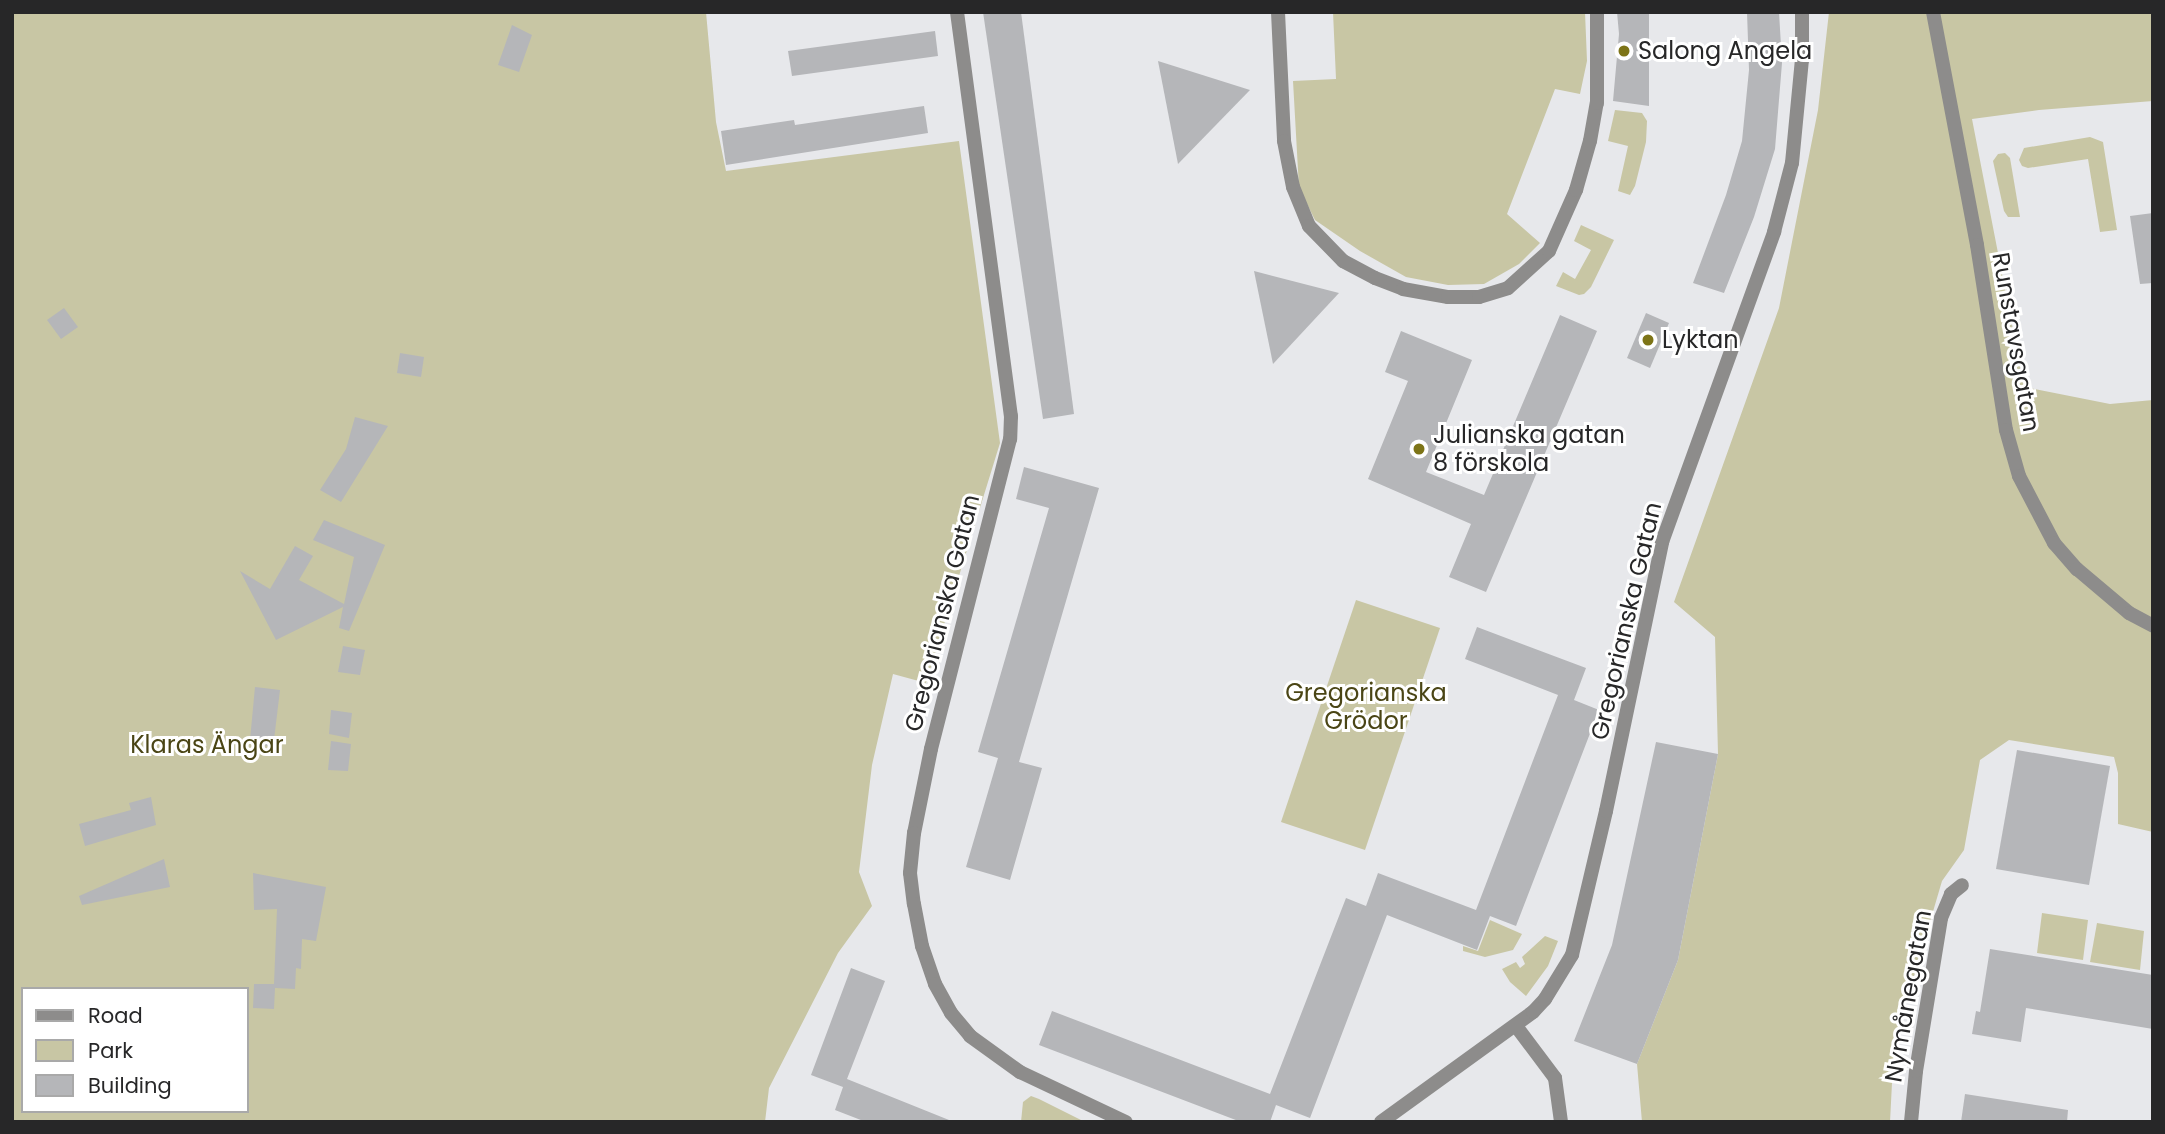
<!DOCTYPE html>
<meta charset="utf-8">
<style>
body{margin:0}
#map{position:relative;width:2165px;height:1134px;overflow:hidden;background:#e7e8eb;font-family:Poppins,sans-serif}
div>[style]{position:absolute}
.green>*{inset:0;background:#c8c6a4}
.building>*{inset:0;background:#b5b6b9}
.minor>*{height:14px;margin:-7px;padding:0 7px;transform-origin:7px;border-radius:7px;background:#8d8c8b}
.tertiary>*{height:14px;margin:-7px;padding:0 7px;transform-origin:7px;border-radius:7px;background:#8d8c8b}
.dots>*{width:19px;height:19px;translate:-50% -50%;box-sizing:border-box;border:4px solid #fff;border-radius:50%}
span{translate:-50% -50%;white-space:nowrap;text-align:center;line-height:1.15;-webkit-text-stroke:6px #fff;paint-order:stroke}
.poi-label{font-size:24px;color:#272728}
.left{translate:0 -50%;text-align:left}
.street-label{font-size:24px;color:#272728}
.park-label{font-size:24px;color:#4a4515}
.frame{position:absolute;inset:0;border:14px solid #272728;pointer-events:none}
.legend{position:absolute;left:21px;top:987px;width:228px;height:126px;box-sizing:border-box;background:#fff;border:2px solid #a9a9a9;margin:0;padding:9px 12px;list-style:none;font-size:21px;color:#272728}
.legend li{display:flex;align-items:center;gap:14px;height:35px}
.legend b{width:35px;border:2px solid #a9a9a9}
</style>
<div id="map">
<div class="green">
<i style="clip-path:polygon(evenodd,12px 12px,706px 12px,716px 122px,726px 171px,959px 141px,1000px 443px,926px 683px,893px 674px,872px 765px,859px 872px,872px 906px,838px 953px,769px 1088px,765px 1122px,12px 1122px,12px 12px,23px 989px,247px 989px,247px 1111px,23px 1111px,23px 989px)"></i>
<i style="clip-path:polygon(1333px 12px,1585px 12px,1587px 61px,1580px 94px,1555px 89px,1507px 214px,1540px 243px,1519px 264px,1484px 284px,1448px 285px,1406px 277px,1360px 251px,1315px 220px,1299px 188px,1293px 81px,1336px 79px)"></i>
<i style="clip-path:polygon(1829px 12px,2153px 12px,2153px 101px,2039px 110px,1972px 119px,2024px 387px,2110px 404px,2153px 400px,2153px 832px,2118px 824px,2118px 773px,2114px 757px,2009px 740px,1980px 760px,1964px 850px,1942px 881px,1894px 1044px,1890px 1122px,1642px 1122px,1637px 1064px,1678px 960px,1718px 754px,1715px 637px,1674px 602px,1779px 308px,1818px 110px)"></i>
<i style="clip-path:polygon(1615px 110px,1642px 113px,1647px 121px,1646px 142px,1635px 186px,1630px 195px,1618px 191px,1628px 146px,1608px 141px)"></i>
<i style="clip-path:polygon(2090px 137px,2103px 142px,2117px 230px,2100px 232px,2088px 159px,2028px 168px,2022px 166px,2019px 160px,2024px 148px)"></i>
<i style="clip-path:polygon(2005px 153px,2010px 158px,2020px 217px,2008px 217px,2004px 211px,1993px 161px,1998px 154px)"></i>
<i style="clip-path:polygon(1581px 225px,1614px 240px,1591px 287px,1584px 294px,1579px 295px,1556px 286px,1563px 272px,1575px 279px,1591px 250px,1574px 241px)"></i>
<i style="clip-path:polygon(1356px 600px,1440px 628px,1365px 850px,1281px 822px)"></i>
<i style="clip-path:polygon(2042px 913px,2088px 920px,2083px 960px,2037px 953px)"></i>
<i style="clip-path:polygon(1490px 920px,1522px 934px,1513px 950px,1485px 957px,1463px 951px,1463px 946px,1478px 951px)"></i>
<i style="clip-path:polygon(2097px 923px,2144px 931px,2140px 970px,2090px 962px)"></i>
<i style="clip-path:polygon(1545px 936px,1558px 941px,1548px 966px,1526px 996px,1510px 982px,1502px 969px,1516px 962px,1520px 968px,1525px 964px,1522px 957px)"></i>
<i style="clip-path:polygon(1031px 1096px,1039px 1099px,1085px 1122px,1021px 1122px,1023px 1102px)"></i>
</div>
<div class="building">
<i style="clip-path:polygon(983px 12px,1021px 12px,1074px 414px,1043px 419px)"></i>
<i style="clip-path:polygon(1617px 12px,1649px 12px,1649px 106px,1613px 101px,1619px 34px)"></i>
<i style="clip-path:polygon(1747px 12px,1779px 12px,1782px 63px,1775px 149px,1754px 217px,1724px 293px,1693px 283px,1726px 195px,1742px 141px,1749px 70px)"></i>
<i style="clip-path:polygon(512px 25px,532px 35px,519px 72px,498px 65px)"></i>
<i style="clip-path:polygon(935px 31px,938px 56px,792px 76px,788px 51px)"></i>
<i style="clip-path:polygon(1158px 61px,1250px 90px,1178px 164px)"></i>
<i style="clip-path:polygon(924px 106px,928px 133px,726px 165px,721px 131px,794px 120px,795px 125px)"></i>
<i style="clip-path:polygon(2153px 213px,2153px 283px,2140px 284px,2130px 216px)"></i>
<i style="clip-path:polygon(1254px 271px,1339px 293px,1273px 364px)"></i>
<i style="clip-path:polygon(64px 308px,78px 327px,61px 339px,47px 320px)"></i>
<i style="clip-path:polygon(1646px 313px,1669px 323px,1650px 368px,1627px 358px)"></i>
<i style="clip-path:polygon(1560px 315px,1597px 331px,1486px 592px,1449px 577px,1471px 524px,1368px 479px,1408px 381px,1385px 372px,1401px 331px,1472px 360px,1426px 472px,1484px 495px)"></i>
<i style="clip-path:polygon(400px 353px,424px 357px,421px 377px,397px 373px)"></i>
<i style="clip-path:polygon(355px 417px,388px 426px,341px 502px,320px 490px,346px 449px)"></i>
<i style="clip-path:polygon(1024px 467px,1099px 488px,1019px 762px,1042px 768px,1010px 880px,966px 867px,998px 758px,978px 752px,1049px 508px,1016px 499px)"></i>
<i style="clip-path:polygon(324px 520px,385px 545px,349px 631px,339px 628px,343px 607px,276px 640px,240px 571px,270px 589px,295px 546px,313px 556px,299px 580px,344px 604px,354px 557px,313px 540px)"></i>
<i style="clip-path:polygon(1477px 627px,1586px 668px,1574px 700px,1599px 710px,1516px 926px,1490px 916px,1477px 950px,1387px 915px,1310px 1118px,1276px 1105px,1270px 1122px,1241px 1122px,1039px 1045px,1052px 1011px,1270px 1094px,1346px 898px,1366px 906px,1378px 873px,1476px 910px,1558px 695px,1465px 659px)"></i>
<i style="clip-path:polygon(343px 646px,365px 650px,360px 675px,338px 672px)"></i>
<i style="clip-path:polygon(255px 687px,280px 690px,273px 748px,250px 740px)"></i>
<i style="clip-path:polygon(331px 710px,352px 713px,349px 738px,329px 734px)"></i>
<i style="clip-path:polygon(331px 741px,351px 744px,348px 771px,328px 770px)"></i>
<i style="clip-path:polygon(1656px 742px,1718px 754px,1678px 960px,1637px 1064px,1574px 1041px,1612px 945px)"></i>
<i style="clip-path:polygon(2017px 750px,2110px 766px,2089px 885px,1996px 869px)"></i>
<i style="clip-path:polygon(151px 797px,156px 825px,85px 846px,79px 824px,131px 810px,129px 803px)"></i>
<i style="clip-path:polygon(164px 859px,170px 887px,82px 905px,79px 896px)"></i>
<i style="clip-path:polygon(253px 873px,326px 887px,316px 941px,302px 939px,301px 969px,296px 968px,295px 989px,275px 988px,274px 1009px,253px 1008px,254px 984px,274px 984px,277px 909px,254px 910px)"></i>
<i style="clip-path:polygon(1990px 949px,2153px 975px,2153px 1029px,2026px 1008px,2021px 1042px,1972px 1034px,1976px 1011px,1980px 1012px)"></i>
<i style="clip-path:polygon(851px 968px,885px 981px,847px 1079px,954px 1122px,866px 1122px,835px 1110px,843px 1087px,811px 1075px)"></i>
<i style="clip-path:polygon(1965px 1094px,2068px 1110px,2067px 1122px,1961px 1122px)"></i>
</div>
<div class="minor">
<i style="left:957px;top:12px;width:408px;rotate:82.4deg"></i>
<i style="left:1011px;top:416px;width:23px;rotate:92deg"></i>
<i style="left:1010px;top:439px;width:320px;rotate:104.3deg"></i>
<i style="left:931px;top:749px;width:86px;rotate:101.4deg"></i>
<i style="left:914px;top:833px;width:40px;rotate:95.7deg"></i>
<i style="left:910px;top:873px;width:31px;rotate:83deg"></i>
<i style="left:914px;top:904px;width:43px;rotate:79.2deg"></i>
<i style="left:922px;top:946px;width:40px;rotate:71.1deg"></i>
<i style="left:935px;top:984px;width:33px;rotate:61deg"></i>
<i style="left:951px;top:1013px;width:30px;rotate:50deg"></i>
<i style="left:970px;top:1036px;width:62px;rotate:35.8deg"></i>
<i style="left:1020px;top:1072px;width:117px;rotate:25.3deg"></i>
<i style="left:1278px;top:12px;width:129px;rotate:87.3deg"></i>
<i style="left:1284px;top:141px;width:47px;rotate:78.9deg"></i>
<i style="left:1293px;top:187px;width:42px;rotate:67.7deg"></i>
<i style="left:1309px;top:226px;width:49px;rotate:45.8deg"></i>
<i style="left:1343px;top:261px;width:36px;rotate:28deg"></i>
<i style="left:1375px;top:278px;width:30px;rotate:21deg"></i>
<i style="left:1403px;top:289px;width:46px;rotate:10.1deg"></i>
<i style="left:1448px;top:297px;width:31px"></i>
<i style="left:1479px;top:297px;width:30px;rotate:-17deg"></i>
<i style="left:1508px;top:288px;width:55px;rotate:-42.1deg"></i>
<i style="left:1549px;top:251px;width:67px;rotate:-66.1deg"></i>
<i style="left:1576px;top:190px;width:51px;rotate:-74.1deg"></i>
<i style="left:1590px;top:141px;width:39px;rotate:-80deg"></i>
<i style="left:1597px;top:103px;width:91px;rotate:-90deg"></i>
<i style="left:1516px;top:1026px;width:65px;rotate:53.1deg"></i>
<i style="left:1555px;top:1078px;width:44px;rotate:82.2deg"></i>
<i style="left:1381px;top:1122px;width:188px;rotate:-35.9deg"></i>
<i style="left:1533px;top:1012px;width:18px;rotate:-47deg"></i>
<i style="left:1545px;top:999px;width:52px;rotate:-58.5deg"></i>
<i style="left:1572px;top:955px;width:148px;rotate:-76.7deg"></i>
<i style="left:1606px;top:811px;width:275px;rotate:-78.2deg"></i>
<i style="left:1662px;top:542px;width:330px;rotate:-70.1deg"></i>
<i style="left:1774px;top:232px;width:71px;rotate:-75.4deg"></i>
<i style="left:1792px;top:163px;width:103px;rotate:-84.5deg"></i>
<i style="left:1802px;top:60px;width:48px;rotate:-90deg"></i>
<i style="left:1911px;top:1122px;width:51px;rotate:-84.4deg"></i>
<i style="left:1916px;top:1071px;width:155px;rotate:-80.7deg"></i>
<i style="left:1941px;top:918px;width:26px;rotate:-67deg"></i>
<i style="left:1951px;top:894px;width:14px;rotate:-39deg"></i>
</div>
<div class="tertiary">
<i style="left:1933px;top:12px;width:237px;rotate:79.3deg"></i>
<i style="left:1977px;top:245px;width:187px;rotate:81.1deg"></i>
<i style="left:2006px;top:430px;width:48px;rotate:74.2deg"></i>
<i style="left:2019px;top:476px;width:76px;rotate:62.4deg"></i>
<i style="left:2054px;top:543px;width:35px;rotate:49deg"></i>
<i style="left:2077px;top:569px;width:68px;rotate:40.2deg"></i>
<i style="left:2129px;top:613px;width:27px;rotate:28deg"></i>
</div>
<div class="dots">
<i style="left:1624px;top:51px;background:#7d7417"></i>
<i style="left:1648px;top:340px;background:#7d7417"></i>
<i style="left:1419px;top:449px;background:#7d7417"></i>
</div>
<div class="poi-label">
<span class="left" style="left:1638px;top:51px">Salong Angela</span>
<span class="left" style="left:1662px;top:340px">Lyktan</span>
<span class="left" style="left:1433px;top:449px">Julianska gatan<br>8 förskola</span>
</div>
<div class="street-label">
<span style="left:2016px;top:342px;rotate:80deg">Runstavsgatan</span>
<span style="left:942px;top:613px;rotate:-76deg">Gregorianska Gatan</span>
<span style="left:1626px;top:621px;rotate:-77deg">Gregorianska Gatan</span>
<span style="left:1908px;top:996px;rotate:-80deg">Nymånegatan</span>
</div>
<div class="park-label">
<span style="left:1366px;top:707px">Gregorianska<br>Grödor</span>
<span style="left:207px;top:745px">Klaras Ängar</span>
</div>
<div class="frame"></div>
<ul class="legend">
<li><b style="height:9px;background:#8d8c8b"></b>Road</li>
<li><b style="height:19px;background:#c8c6a4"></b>Park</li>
<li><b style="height:19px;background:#b5b6b9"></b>Building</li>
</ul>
</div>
